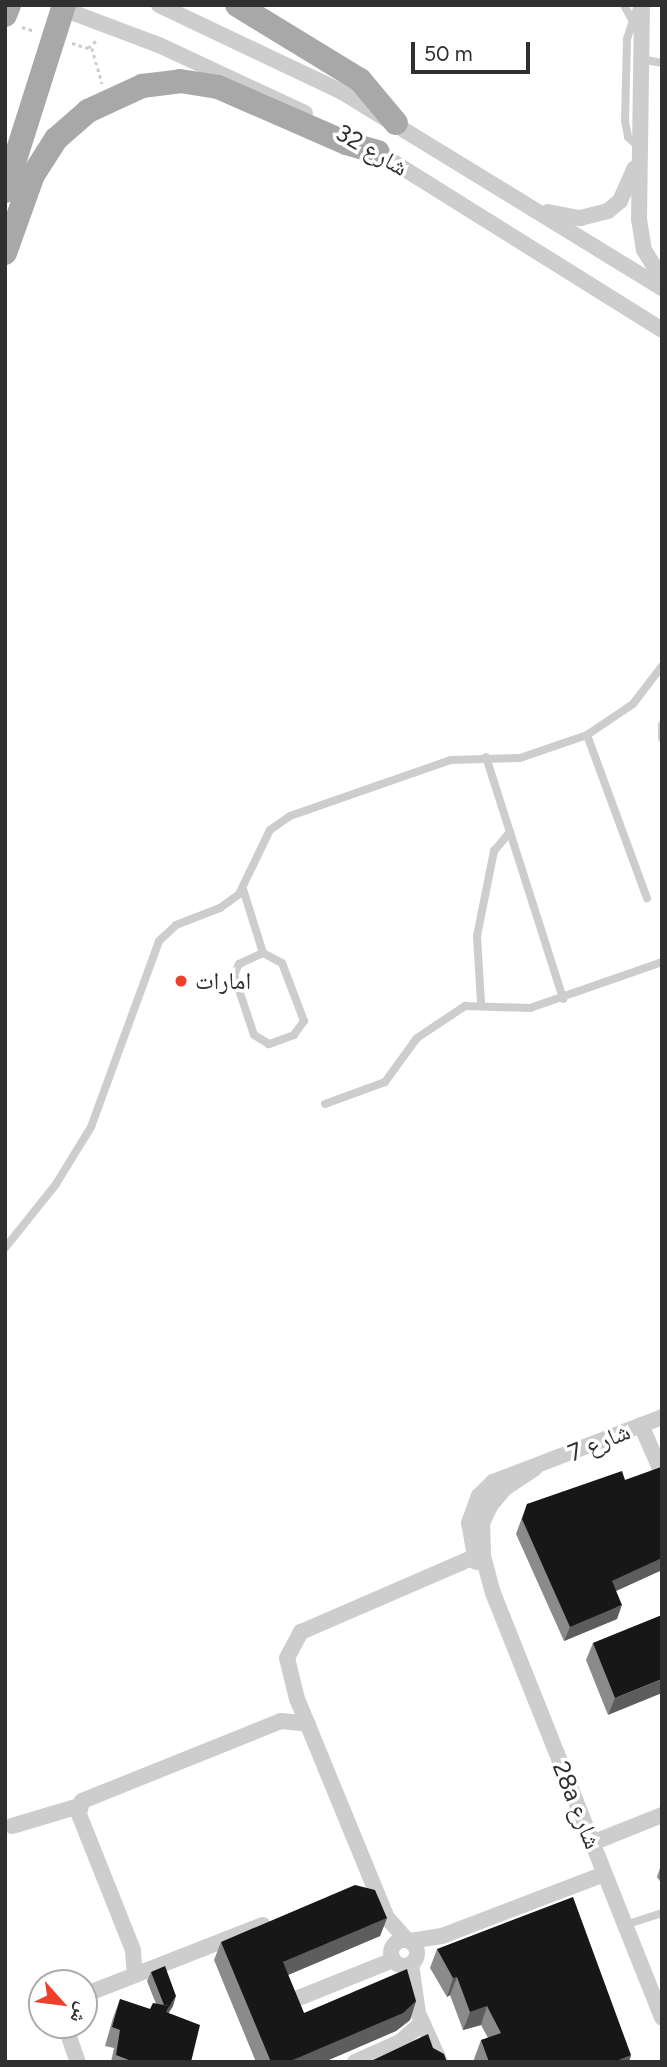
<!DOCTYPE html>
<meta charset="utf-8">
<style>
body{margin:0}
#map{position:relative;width:667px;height:2067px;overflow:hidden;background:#fff;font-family:Figtree,"Noto Naskh Arabic",sans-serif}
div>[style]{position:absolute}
.path>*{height:2.5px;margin-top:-1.25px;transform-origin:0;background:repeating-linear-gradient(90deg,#cdcdcd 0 3.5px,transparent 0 7px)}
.service>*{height:8px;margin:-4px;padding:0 4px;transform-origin:4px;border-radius:4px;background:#cdcdcd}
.minor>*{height:16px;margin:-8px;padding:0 8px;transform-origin:8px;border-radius:8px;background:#cdcdcd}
.minor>.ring{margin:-8px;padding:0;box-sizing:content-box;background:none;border:16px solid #cdcdcd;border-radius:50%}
.primary>*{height:24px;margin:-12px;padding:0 12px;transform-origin:12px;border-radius:12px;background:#a8a8a8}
.wall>*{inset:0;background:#8b8b8b}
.shaded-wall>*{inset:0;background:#5d5d5d}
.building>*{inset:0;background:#171717}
.dots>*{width:19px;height:19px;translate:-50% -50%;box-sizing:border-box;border:4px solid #fff;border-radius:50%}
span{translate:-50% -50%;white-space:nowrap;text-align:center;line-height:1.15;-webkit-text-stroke:7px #fff;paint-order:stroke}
.street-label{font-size:24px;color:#303030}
.poi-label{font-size:24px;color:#303030}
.left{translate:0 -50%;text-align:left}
.frame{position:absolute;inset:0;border:7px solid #303030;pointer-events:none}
.north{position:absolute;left:28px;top:1969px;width:70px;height:70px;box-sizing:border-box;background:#fff;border:2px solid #acacac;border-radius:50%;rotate:118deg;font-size:19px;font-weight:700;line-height:28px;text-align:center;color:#303030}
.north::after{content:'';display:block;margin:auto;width:24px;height:32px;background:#ef3f2b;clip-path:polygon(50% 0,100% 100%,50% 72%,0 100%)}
.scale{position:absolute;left:411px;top:42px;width:119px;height:32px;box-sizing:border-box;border:4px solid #303030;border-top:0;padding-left:9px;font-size:21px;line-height:24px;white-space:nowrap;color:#303030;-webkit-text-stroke:5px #fff;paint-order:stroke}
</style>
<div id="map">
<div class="path">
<i style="left:22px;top:27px;width:14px;rotate:17deg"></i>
<i style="left:72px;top:43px;width:17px;rotate:17deg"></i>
<i style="left:88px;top:48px;width:13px;rotate:-42deg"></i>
<i style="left:92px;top:48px;width:37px;rotate:74deg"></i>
</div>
<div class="service">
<i style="left:624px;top:5px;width:15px;rotate:62deg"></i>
<i style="left:638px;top:5px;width:36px;rotate:108deg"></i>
<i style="left:627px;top:39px;width:82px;rotate:91.4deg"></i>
<i style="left:625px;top:121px;width:16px;rotate:79deg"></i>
<i style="left:628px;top:137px;width:16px;rotate:43deg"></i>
<i style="left:641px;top:59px;width:21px;rotate:11deg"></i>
<i style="left:662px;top:725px;width:13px;rotate:90deg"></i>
<i style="left:587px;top:735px;width:174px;rotate:69.8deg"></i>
<i style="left:486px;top:757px;width:254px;rotate:72.3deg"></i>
<i style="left:243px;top:889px;width:67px;rotate:72.6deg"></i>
<i style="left:263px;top:953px;width:21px;rotate:28deg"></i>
<i style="left:282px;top:963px;width:62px;rotate:69.2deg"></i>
<i style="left:304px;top:1021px;width:17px;rotate:126deg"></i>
<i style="left:294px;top:1035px;width:27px;rotate:160deg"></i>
<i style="left:269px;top:1044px;width:17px;rotate:-149deg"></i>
<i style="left:254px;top:1035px;width:63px;rotate:-108.4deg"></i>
<i style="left:234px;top:975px;width:12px;rotate:-66deg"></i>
<i style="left:239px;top:964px;width:26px;rotate:-25deg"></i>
<i style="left:481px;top:1003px;width:67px;rotate:-93.4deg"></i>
<i style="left:477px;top:936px;width:87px;rotate:-78.7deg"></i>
<i style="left:494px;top:851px;width:25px;rotate:-50deg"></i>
<i style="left:325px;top:1104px;width:64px;rotate:-20.1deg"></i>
<i style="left:385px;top:1082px;width:54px;rotate:-54deg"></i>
<i style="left:417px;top:1038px;width:58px;rotate:-33.7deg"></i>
<i style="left:465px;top:1006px;width:65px;rotate:1.8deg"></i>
<i style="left:530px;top:1008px;width:140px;rotate:-19.2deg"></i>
<i style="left:5px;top:1248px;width:82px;rotate:-51.4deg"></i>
<i style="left:56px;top:1184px;width:67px;rotate:-58.4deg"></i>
<i style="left:91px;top:1127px;width:198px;rotate:-69.9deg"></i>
<i style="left:159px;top:941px;width:23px;rotate:-43deg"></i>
<i style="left:176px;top:925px;width:47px;rotate:-21.1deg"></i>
<i style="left:220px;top:908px;width:24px;rotate:-36deg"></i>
<i style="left:239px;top:894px;width:71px;rotate:-64.2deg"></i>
<i style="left:270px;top:830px;width:24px;rotate:-35deg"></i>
<i style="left:290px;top:816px;width:170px;rotate:-19.2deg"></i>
<i style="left:451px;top:760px;width:69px;rotate:-1.7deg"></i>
<i style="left:520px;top:758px;width:71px;rotate:-18.9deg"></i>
<i style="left:587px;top:735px;width:55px;rotate:-34deg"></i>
<i style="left:633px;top:704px;width:48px;rotate:-52.7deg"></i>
<i style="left:625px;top:1925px;width:39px;rotate:-18deg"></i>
</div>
<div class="minor">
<i style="left:159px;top:5px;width:203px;rotate:25.4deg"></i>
<i style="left:342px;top:92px;width:375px;rotate:31.5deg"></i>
<i style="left:642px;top:5px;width:214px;rotate:90.8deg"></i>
<i style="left:639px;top:219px;width:31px;rotate:81deg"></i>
<i style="left:644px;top:250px;width:34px;rotate:58deg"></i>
<i style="left:63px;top:9px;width:103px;rotate:20.6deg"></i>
<i style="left:159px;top:45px;width:161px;rotate:25deg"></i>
<i style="left:371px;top:148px;width:343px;rotate:32deg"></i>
<i style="left:548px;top:212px;width:33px;rotate:11deg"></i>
<i style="left:580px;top:218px;width:29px;rotate:-14deg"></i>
<i style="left:608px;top:211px;width:16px;rotate:-40deg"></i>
<i style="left:620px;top:201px;width:36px;rotate:-66deg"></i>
<i style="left:641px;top:1425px;width:52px;rotate:66.4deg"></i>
<i style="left:535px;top:1468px;width:36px;rotate:146deg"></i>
<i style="left:505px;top:1488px;width:23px;rotate:130deg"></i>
<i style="left:490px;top:1506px;width:19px;rotate:115deg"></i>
<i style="left:482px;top:1523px;width:33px;rotate:88deg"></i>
<i style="left:483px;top:1556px;width:38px;rotate:75deg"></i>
<i style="left:493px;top:1593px;width:457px;rotate:68.3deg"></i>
<i style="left:476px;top:1562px;width:40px;rotate:-100deg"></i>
<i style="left:469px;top:1523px;width:29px;rotate:-70deg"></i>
<i style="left:479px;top:1496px;width:20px;rotate:-45deg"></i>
<i style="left:493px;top:1482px;width:181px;rotate:-21deg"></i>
<i style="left:12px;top:1826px;width:70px;rotate:-16.6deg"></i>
<i style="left:592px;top:1843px;width:75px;rotate:-21.8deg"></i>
<i style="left:407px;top:1940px;width:30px;rotate:-132deg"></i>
<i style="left:387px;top:1918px;width:237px;rotate:-112.3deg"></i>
<i style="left:297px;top:1699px;width:42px;rotate:-103.7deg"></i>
<i style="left:287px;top:1658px;width:30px;rotate:-62deg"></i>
<i style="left:301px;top:1632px;width:189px;rotate:-23.4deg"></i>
<i class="ring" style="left:391px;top:1940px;width:10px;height:10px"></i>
<i style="left:410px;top:1941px;width:32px;rotate:-9deg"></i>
<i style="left:442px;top:1936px;width:173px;rotate:-20.9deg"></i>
<i style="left:411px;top:1964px;width:49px;rotate:81.9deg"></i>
<i style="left:418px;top:2013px;width:54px;rotate:65.8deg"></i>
<i style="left:135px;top:1975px;width:25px;rotate:-95deg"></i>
<i style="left:133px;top:1950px;width:146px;rotate:-111.7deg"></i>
<i style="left:79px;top:1814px;width:13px;rotate:-77deg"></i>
<i style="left:82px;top:1801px;width:214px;rotate:-21.9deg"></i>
<i style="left:281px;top:1721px;width:27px;rotate:6deg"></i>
<i style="left:84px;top:1995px;width:192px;rotate:-21.4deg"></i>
<i style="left:296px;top:1999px;width:105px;rotate:-21.9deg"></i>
<i style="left:65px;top:2025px;width:39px;rotate:71deg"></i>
<i style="left:355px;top:2062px;width:49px;rotate:-24deg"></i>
<i style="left:400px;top:2042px;width:28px;rotate:-41deg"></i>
</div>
<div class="primary">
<i style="left:237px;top:5px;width:144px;rotate:31.4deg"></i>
<i style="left:360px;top:80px;width:56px;rotate:50.1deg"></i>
<i style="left:5px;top:15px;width:11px;rotate:-68deg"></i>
<i style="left:5px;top:191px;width:195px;rotate:-72.4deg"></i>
<i style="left:5px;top:253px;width:83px;rotate:-70.3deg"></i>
<i style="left:33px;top:175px;width:43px;rotate:-57.4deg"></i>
<i style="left:56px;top:139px;width:43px;rotate:-41.2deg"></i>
<i style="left:88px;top:111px;width:60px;rotate:-24.8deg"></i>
<i style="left:142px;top:86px;width:38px;rotate:-7deg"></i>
<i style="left:180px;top:81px;width:38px;rotate:9deg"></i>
<i style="left:218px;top:87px;width:140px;rotate:23.6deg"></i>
<i style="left:346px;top:143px;width:33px;rotate:16deg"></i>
</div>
<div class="wall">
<i style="clip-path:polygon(662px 1469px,662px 1570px,616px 1591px,617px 1619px,564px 1641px,516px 1534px,527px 1504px,625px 1480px)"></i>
<i style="clip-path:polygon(662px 1615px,608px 1715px,586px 1660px,593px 1643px)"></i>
<i style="clip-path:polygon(662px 1862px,662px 1884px,657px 1877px)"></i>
<i style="clip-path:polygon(387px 1918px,380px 1936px,288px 1975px,304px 2013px,416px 2001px,410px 2020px,396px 2031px,324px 2062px,256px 2062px,214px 1960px,221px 1942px)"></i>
<i style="clip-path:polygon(437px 1949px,631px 2055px,629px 2062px,475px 2062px,474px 2059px,481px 2040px,488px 2038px,481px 2025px,463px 2030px,450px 1995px,447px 1997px,430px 1968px)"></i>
<i style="clip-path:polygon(151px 1972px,173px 2006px,168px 2013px,191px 2062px,111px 2062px,114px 2048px,105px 2046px,113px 2018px,120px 1999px,150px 2009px,156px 2004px,147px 1981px)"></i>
</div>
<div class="shaded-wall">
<i style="clip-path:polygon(662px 1558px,662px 1570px,607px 1595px,612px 1581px)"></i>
<i style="clip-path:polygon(622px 1605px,617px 1619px,564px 1641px,570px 1627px)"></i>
<i style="clip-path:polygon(662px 1679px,662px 1693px,608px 1715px,615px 1698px)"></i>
<i style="clip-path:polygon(387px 1918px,380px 1936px,276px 1980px,283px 1962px)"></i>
<i style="clip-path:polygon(457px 1977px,450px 1995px,447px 1997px,453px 1978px)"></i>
<i style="clip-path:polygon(176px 1996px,173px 2006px,163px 2022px,166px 2012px)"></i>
<i style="clip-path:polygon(416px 2001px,410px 2020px,396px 2031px,324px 2062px,288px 2062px)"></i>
<i style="clip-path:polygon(487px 2006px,481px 2025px,463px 2030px,470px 2012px)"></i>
<i style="clip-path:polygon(631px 2055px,629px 2062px,614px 2062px)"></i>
</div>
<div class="building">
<i style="clip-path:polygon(661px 1467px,662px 1469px,662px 1558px,612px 1581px,622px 1605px,570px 1627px,522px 1519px,527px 1504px,622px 1471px,625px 1480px)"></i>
<i style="clip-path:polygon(662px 1615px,662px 1679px,615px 1698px,593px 1643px)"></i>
<i style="clip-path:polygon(355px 1885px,375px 1890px,387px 1918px,283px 1962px,304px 2013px,407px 1969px,416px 2001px,403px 2013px,288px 2062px,271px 2062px,221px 1942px)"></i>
<i style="clip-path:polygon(573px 1897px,631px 2055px,614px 2062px,489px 2062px,481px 2040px,501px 2033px,487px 2006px,470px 2012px,457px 1977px,453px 1978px,437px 1949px)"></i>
<i style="clip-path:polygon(165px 1966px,176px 1996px,166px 2012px,169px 2006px,164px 2005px,151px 1972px)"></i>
<i style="clip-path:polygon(120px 1999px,150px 2009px,153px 2003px,169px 2006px,166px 2012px,200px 2025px,191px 2062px,134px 2062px,116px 2055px,120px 2030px,112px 2027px)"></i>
<i style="clip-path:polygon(428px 2034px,433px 2048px,444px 2054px,447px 2062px,369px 2062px)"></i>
</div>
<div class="dots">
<i style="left:181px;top:981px;background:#ef3f2b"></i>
</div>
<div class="street-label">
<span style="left:372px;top:150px;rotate:30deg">شارع 32</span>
<span style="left:599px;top:1442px;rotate:-22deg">شارع 7</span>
<span style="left:577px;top:1805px;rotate:68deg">28a شارع</span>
</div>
<div class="poi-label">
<span class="left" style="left:195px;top:981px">امارات</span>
</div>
<div class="frame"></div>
<div class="north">ش</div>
<div class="scale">50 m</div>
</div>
